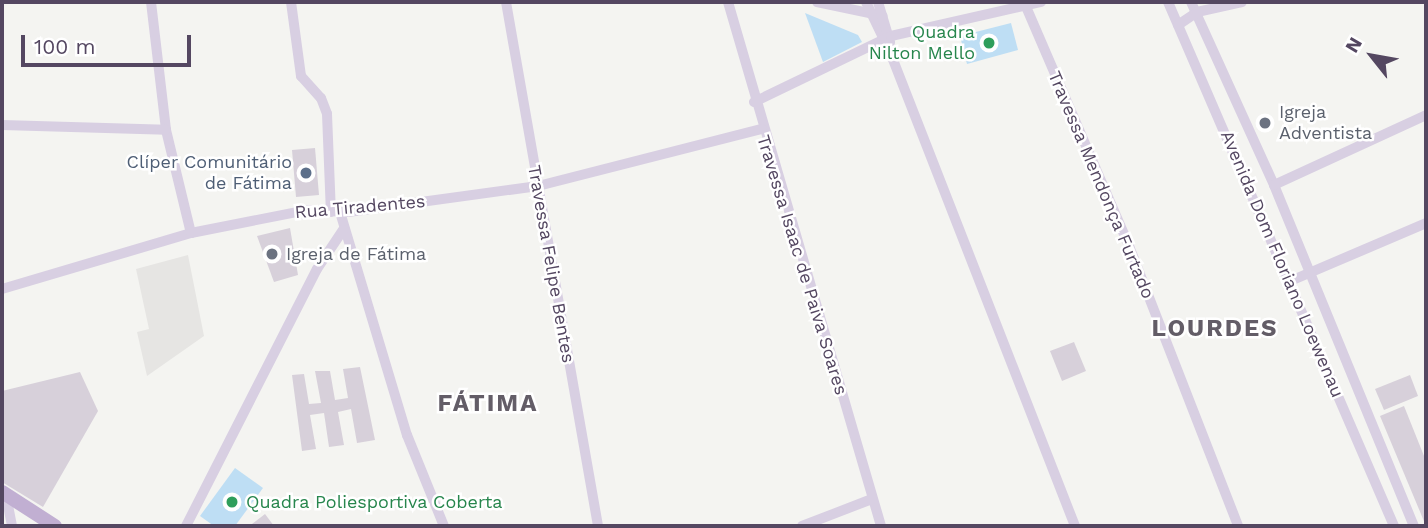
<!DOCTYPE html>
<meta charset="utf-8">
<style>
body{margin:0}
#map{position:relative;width:1428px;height:528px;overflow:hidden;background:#f4f4f1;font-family:"Work Sans",sans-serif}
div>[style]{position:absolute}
.education>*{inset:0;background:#e6e5e3}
.green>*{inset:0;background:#bedef4}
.building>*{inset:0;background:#d7d0da}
.minor>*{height:10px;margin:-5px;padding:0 5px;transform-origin:5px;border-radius:5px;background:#d8cfe2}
.major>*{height:14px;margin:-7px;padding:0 7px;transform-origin:7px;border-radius:7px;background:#c1afd2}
.dots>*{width:19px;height:19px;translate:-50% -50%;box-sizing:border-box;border:4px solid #fff;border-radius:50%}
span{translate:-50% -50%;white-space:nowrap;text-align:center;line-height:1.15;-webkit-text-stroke:5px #fff;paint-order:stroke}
.leisure-label{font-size:18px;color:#27864d}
.right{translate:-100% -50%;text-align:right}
.left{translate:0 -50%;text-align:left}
.worship-label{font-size:18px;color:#5b616d}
.service-label{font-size:18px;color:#4e5e75}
.street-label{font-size:18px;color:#544761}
.district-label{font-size:24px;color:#635d67;font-weight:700;letter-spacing:2px}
.frame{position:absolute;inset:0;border:4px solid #544761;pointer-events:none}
.north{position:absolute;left:1337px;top:21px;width:70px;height:70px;-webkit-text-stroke:5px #fff;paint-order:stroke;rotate:301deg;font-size:19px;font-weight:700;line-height:28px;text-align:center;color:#544761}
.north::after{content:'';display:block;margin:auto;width:24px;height:32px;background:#544761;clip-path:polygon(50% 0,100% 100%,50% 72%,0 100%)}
.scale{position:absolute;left:21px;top:35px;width:170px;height:32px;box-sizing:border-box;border:4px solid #544761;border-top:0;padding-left:9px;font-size:21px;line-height:24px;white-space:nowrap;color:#544761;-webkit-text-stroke:5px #fff;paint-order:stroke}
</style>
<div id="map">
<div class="education">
<i style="clip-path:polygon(188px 255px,204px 336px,147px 376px,137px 332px,149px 329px,136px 269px)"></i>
</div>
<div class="green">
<i style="clip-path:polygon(805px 13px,858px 35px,862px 42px,823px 62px)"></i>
<i style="clip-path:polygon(1011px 23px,1018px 50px,967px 64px,960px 36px)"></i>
<i style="clip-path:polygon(235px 468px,263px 488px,235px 526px,214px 526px,200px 516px)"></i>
</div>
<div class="building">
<i style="clip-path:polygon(315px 148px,319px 195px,296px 197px,292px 150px)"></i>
<i style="clip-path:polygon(290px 228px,298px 275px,274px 282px,257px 236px)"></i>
<i style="clip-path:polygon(1074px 342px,1086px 371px,1062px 381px,1050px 351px)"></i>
<i style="clip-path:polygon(360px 367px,375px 440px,357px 443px,351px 409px,338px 412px,344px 445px,329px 447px,324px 413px,310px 415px,316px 449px,302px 451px,292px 375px,304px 374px,309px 404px,321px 403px,315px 371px,330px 371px,335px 400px,348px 398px,343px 369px)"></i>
<i style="clip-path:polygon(80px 372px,98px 411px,43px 507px,2px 482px,2px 391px)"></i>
<i style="clip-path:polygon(1410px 375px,1418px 396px,1384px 410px,1375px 389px)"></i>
<i style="clip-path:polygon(1404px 406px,1426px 461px,1426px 526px,1380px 416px)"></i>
<i style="clip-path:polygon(265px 514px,274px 526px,253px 526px,252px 524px)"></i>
</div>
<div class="minor">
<i style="left:151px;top:2px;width:129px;rotate:83.3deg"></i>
<i style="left:166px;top:130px;width:106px;rotate:76.4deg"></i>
<i style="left:291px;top:2px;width:75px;rotate:82.3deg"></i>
<i style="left:301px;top:76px;width:30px;rotate:48deg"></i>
<i style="left:321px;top:98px;width:17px;rotate:69deg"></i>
<i style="left:327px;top:114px;width:98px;rotate:87.7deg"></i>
<i style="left:506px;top:2px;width:532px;rotate:80.04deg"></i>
<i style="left:728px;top:2px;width:546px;rotate:73.72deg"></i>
<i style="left:817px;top:2px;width:67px;rotate:12deg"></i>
<i style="left:866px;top:2px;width:55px;rotate:64.4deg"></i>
<i style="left:890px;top:52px;width:509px;rotate:68.68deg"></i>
<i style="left:878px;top:2px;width:42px;rotate:73.3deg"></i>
<i style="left:1024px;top:2px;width:266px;rotate:66.7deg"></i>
<i style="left:1129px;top:246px;width:300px;rotate:68.7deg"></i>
<i style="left:1168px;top:2px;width:571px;rotate:66.67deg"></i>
<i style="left:1191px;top:2px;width:201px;rotate:65.6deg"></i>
<i style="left:1274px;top:185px;width:369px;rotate:67.7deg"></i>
<i style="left:1178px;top:25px;width:23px;rotate:-34deg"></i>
<i style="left:1197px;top:12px;width:46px;rotate:-12.5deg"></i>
<i style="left:754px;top:102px;width:152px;rotate:-25.7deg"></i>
<i style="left:891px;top:36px;width:154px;rotate:-12.8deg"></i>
<i style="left:2px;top:125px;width:164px;rotate:1.7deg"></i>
<i style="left:1274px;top:185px;width:167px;rotate:-24.7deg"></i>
<i style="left:340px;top:212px;width:233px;rotate:73.3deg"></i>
<i style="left:407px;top:435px;width:98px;rotate:67.9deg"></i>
<i style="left:1288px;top:282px;width:150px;rotate:-23.1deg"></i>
<i style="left:2px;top:289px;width:197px;rotate:-16.5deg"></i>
<i style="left:191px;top:233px;width:118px;rotate:-11.2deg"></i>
<i style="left:307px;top:210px;width:41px;rotate:2.8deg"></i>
<i style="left:348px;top:212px;width:192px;rotate:-7.8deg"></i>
<i style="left:538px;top:186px;width:231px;rotate:-14.3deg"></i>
<i style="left:6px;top:495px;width:32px;rotate:79deg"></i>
<i style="left:186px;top:526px;width:288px;rotate:-63deg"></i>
<i style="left:317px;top:269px;width:47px;rotate:-56.3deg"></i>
<i style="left:802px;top:526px;width:75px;rotate:-21.1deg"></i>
</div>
<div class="major">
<i style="left:2px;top:492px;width:63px;rotate:32.7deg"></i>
</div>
<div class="dots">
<i style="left:989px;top:43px;background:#2e9e5b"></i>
<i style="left:1265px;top:123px;background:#6b7280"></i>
<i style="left:306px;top:173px;background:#5c6f8a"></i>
<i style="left:272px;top:254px;background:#6b7280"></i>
<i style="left:232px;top:502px;background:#2e9e5b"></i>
</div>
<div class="leisure-label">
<span class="right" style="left:975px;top:43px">Quadra<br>Nilton Mello</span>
<span class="left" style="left:246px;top:502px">Quadra Poliesportiva Coberta</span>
</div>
<div class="worship-label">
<span class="left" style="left:1279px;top:123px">Igreja<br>Adventista</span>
<span class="left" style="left:286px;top:254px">Igreja de Fátima</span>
</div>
<div class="service-label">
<span class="right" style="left:292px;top:173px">Clíper Comunitário<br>de Fátima</span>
</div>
<div class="street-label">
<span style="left:1101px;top:185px;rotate:67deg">Travessa Mendonça Furtado</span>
<span style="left:360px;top:207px;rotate:-5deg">Rua Tiradentes</span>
<span style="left:551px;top:264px;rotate:80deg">Travessa Felipe Bentes</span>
<span style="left:1282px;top:264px;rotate:67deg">Avenida Dom Floriano Loewenau</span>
<span style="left:802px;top:265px;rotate:73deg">Travessa Isaac de Paiva Soares</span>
</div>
<div class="district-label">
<span style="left:1215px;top:329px">LOURDES</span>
<span style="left:488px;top:404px">FÁTIMA</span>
</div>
<div class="frame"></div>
<div class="north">N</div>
<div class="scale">100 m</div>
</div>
